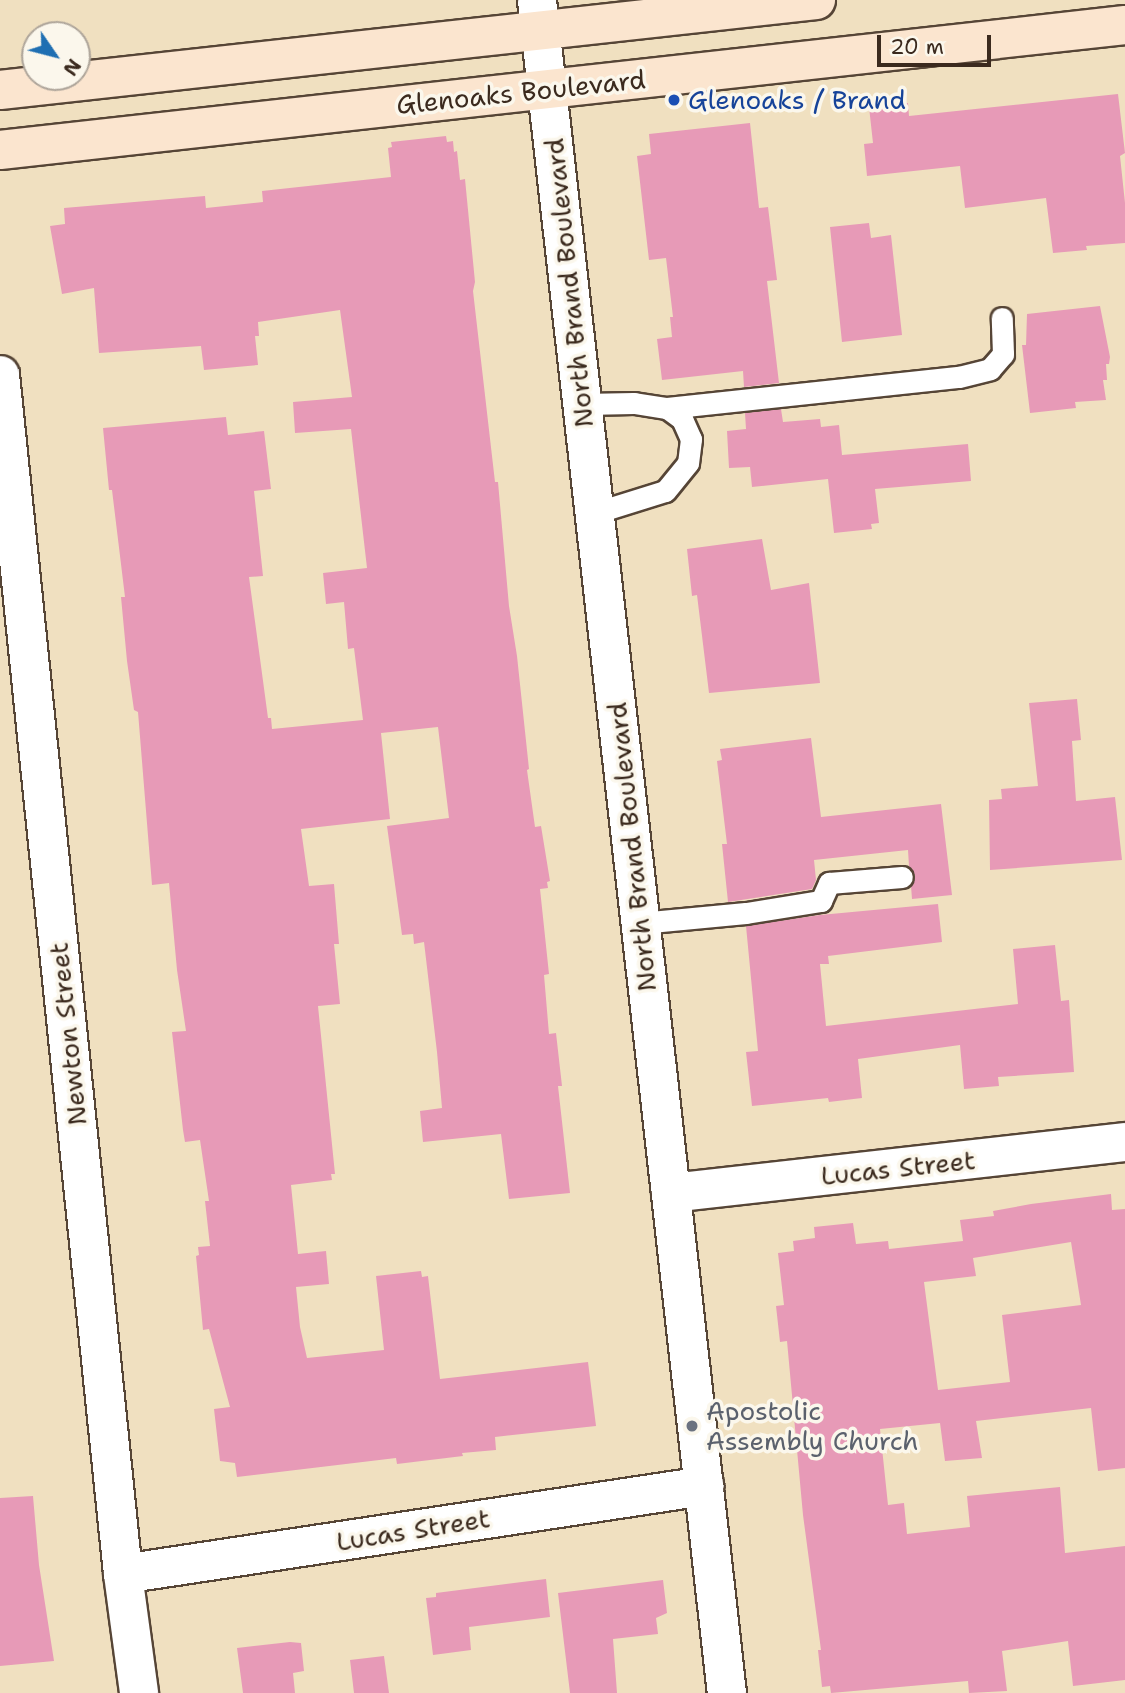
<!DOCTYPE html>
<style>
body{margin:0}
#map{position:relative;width:1125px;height:1693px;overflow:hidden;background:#f0e0c0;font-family:"Shantell Sans",sans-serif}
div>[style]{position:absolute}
.building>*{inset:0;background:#e79ab7}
.roads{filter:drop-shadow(2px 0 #564536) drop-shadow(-2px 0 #564536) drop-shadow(0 2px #564536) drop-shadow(0 -2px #564536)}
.service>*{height:21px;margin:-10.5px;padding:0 10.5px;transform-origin:10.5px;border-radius:10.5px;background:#fff}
.minor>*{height:38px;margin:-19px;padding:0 19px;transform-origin:19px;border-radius:19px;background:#fff}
.secondary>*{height:38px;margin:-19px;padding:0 19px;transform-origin:19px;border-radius:19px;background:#fbe5cf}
.dots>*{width:19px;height:19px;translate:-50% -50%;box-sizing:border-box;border:4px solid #fbf7ec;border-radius:50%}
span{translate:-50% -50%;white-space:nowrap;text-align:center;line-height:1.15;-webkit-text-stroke:7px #fbf7ec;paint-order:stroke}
.street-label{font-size:26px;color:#3b2a1e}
.transit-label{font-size:26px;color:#164399}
.left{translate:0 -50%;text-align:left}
.worship-label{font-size:26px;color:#5b616d}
.north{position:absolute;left:21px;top:21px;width:70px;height:70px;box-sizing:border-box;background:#fbf7ec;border:2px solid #aea59a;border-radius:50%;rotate:125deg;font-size:19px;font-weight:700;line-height:28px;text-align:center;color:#3b2a1e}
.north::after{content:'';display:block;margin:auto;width:24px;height:32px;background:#1f6fb2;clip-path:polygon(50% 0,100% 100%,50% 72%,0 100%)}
.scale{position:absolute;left:877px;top:35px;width:114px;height:32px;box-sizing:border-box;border:4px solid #3b2a1e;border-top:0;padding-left:9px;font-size:21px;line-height:24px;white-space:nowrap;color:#3b2a1e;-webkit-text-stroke:5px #fbf7ec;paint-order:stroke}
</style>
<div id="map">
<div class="building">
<i style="clip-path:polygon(1118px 94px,1125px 153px,1120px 156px,1125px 203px,1125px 243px,1086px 246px,1087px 250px,1053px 253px,1046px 198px,965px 208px,960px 166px,867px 176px,864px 144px,873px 143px,869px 107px,908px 103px,909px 116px)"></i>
<i style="clip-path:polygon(750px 123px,759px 208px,768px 207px,777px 280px,767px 281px,779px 383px,744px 387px,743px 371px,662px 380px,657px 339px,672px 337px,670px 317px,673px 317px,666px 258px,649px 260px,637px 156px,651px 154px,649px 134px)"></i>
<i style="clip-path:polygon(446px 136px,447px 142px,453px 141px,454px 152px,457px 151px,460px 180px,465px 179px,475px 282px,473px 291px,495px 482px,498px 482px,509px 606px,517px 656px,529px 769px,527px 770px,535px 827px,541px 826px,550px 881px,547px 882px,548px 888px,540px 889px,549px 974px,544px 975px,549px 1034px,556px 1033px,562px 1086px,558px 1086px,570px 1193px,509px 1199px,501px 1134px,423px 1142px,420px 1111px,442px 1108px,437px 1052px,424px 942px,414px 944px,413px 934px,402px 935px,387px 826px,449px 818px,438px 727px,381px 733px,390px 819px,301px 829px,309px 886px,334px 884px,339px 944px,334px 944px,340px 1004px,318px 1006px,335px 1174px,331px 1174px,332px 1180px,291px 1185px,298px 1254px,326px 1251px,329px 1284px,296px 1287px,300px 1327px,307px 1358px,384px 1350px,376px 1276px,421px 1271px,422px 1277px,428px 1276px,440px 1379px,588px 1362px,596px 1426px,495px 1437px,496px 1450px,462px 1453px,463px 1456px,397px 1464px,396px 1458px,237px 1477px,235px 1463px,220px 1461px,214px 1409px,230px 1407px,209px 1329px,203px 1330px,196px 1256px,199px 1255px,198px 1247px,210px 1246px,205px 1201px,209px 1201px,200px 1140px,185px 1142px,183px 1130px,172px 1032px,186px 1031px,177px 970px,169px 883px,152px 885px,138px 712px,134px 710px,127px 661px,121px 597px,125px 597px,112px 490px,109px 490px,103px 428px,226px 417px,228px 435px,264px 431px,271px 489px,254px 491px,263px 576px,249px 577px,268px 718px,271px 718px,272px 729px,363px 720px,354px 648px,348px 649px,344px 602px,326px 604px,323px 573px,367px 568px,351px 429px,295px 433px,293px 402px,352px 397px,340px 310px,258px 322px,259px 336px,255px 336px,258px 365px,204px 370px,201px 346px,99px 353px,94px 288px,62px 294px,50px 226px,65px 224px,64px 208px,205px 196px,206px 208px,263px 202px,262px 191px,391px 177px,388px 148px,392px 147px,391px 142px)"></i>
<i style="clip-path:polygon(869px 223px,871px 238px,891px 235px,902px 335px,842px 342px,830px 227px)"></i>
<i style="clip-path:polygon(1100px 306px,1110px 357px,1109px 364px,1106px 364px,1107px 380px,1103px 380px,1106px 400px,1075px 402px,1076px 408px,1030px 413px,1022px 345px,1026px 345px,1027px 314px)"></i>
<i style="clip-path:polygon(781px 409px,783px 422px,820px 419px,821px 427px,839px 425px,842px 455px,968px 444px,971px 481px,875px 489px,879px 523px,871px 524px,872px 529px,834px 533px,828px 479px,752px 487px,750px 467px,729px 468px,727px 431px,746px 429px,745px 413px)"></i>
<i style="clip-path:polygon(762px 539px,771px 590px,809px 583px,820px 683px,709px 693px,697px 595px,692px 596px,687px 549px)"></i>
<i style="clip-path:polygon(1077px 699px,1081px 740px,1072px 741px,1076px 801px,1115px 797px,1122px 860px,990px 870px,989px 800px,1002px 799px,1001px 789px,1038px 786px,1029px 703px)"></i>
<i style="clip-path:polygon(811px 738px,821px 817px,941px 804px,952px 895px,912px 899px,911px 886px,915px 875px,909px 866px,908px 850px,814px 860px,816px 880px,812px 889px,728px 902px,722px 844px,727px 844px,717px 761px,722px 760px,720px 749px)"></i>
<i style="clip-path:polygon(938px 904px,942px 942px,828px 956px,829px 964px,820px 964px,826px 1026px,1018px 1004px,1013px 949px,1055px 945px,1061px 1001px,1069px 1000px,1074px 1072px,998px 1077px,999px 1086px,964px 1089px,960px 1045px,858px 1059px,862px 1098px,829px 1102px,828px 1098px,752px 1106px,746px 1052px,758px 1051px,746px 926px,820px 915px)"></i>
<i style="clip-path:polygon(evenodd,1111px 1194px,1112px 1210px,1125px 1209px,1125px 1468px,1098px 1471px,1091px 1408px,976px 1421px,982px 1458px,945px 1461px,940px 1423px,880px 1429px,888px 1505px,904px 1503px,907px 1534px,970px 1527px,967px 1496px,1060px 1487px,1065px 1553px,1125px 1546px,1125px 1680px,1073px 1686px,1068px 1641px,1002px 1651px,1007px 1691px,969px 1693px,968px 1681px,831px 1693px,830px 1686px,822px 1687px,818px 1650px,821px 1650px,803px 1515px,787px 1341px,780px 1342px,776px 1306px,784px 1305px,778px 1253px,794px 1251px,793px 1241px,815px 1238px,814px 1227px,853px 1223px,856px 1244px,888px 1241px,889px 1249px,963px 1241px,960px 1220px,994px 1216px,993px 1211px,1031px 1204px,1111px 1194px,1071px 1242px,1081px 1305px,1002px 1315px,1010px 1382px,938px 1390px,924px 1282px,976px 1276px,973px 1258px,1071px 1242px)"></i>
<i style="clip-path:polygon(33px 1496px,39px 1565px,54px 1661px,0 1666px,0 1498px)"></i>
<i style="clip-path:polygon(546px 1579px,550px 1617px,469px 1627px,471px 1650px,433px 1655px,426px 1598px,436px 1597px,436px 1593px)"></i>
<i style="clip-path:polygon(663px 1580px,667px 1613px,656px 1618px,658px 1634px,613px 1639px,617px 1693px,570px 1693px,558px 1593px)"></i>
<i style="clip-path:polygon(290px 1642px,301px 1643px,304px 1671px,293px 1673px,295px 1693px,243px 1693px,237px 1648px)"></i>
<i style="clip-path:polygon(384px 1656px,389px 1693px,354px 1693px,350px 1660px)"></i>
</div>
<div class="roads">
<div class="service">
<i style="left:583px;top:404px;width:51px;rotate:-1.1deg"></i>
<i style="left:634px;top:403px;width:33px;rotate:9deg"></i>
<i style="left:667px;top:408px;width:19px;rotate:36deg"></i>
<i style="left:682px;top:419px;width:22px;rotate:66deg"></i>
<i style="left:691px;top:439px;width:24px;rotate:97deg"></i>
<i style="left:688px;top:463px;width:36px;rotate:129deg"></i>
<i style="left:665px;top:491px;width:73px;rotate:162.6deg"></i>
<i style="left:667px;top:408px;width:294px;rotate:-6.1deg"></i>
<i style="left:959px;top:377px;width:32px;rotate:-14deg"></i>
<i style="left:990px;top:369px;width:20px;rotate:-49deg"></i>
<i style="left:1003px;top:354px;width:36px;rotate:-92deg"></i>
<i style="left:640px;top:923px;width:106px;rotate:-5.4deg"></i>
<i style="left:746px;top:913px;width:76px;rotate:-9.1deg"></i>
<i style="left:821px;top:901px;width:20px;rotate:-66deg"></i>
<i style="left:829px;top:883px;width:73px;rotate:-4.7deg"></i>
</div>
<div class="minor">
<i style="left:537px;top:0;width:1704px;rotate:83.6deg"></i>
<i style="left:0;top:375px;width:1205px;rotate:84.14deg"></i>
<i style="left:123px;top:1574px;width:120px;rotate:82.3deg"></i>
<i style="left:671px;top:1193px;width:457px;rotate:-6.4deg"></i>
<i style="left:123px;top:1574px;width:588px;rotate:-8.61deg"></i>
</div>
<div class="secondary">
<i style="left:0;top:90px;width:821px;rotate:-6.29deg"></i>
<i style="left:0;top:150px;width:1132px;rotate:-6.34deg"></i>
</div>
</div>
<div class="dots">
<i style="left:674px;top:100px;background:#1a4fb4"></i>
<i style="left:692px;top:1426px;background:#6b7280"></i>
</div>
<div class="street-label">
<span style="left:521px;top:92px;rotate:-6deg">Glenoaks Boulevard</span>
<span style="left:569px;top:283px;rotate:-96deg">North Brand Boulevard</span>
<span style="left:632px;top:847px;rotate:-96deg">North Brand Boulevard</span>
<span style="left:68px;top:1034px;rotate:-96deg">Newton Street</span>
<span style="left:898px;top:1168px;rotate:-6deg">Lucas Street</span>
<span style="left:413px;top:1530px;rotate:-9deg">Lucas Street</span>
</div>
<div class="transit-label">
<span class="left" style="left:688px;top:100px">Glenoaks / Brand</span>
</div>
<div class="worship-label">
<span class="left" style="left:706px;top:1426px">Apostolic<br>Assembly Church</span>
</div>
<div class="north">N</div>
<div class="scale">20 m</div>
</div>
